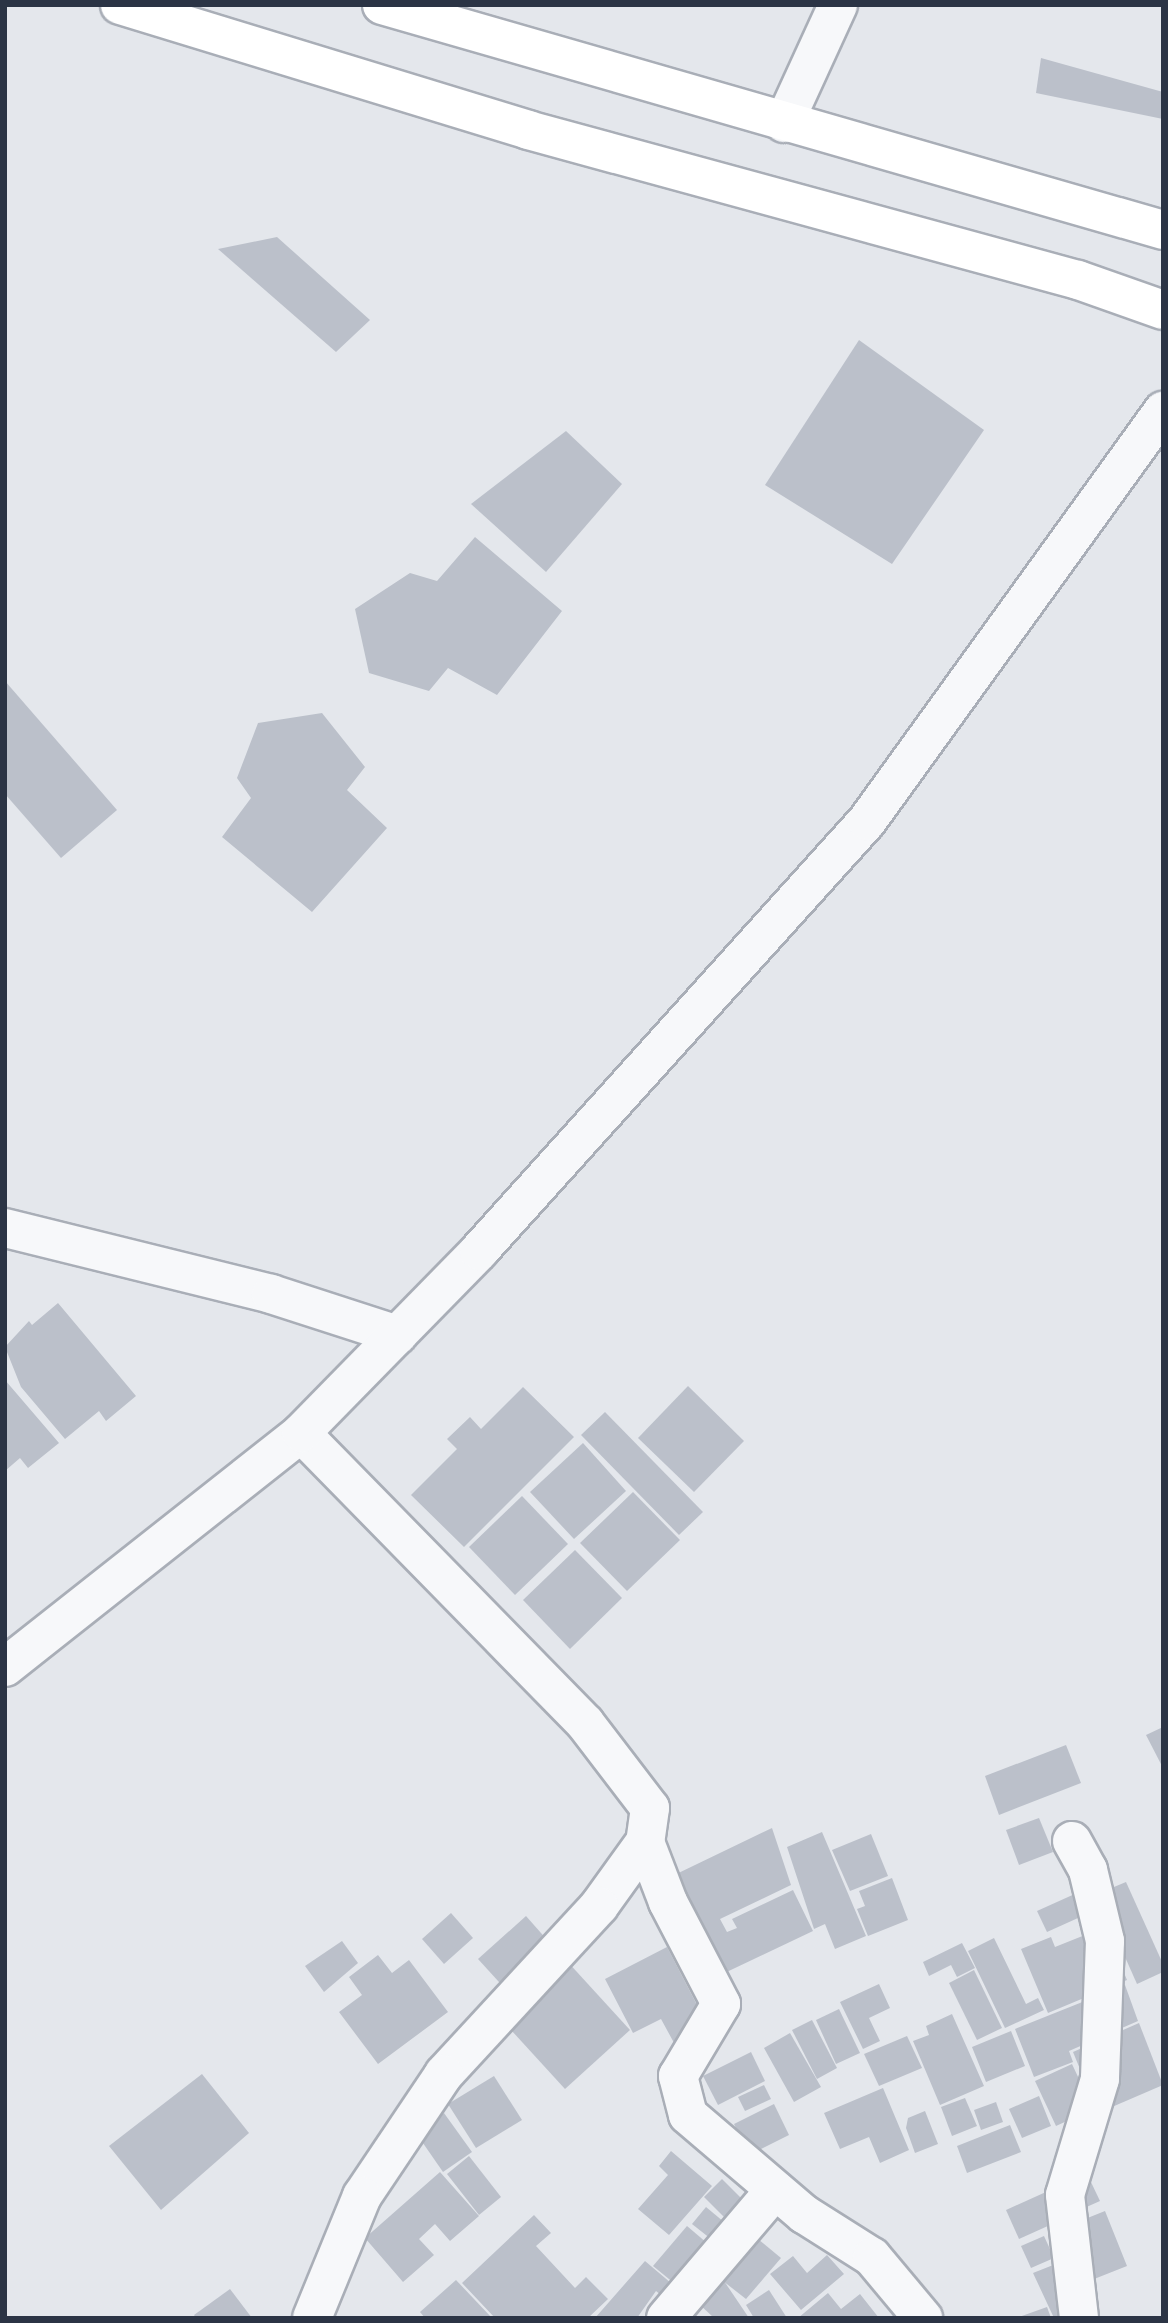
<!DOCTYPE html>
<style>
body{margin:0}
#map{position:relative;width:1168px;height:2323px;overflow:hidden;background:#e4e7ec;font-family:"Asap Condensed",sans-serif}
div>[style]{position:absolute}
.building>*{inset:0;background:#bbc0ca}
.roads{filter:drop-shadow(2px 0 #a9aeb7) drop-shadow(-2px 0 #a9aeb7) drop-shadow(0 2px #a9aeb7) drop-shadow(0 -2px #a9aeb7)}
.minor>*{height:38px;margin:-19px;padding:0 19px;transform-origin:19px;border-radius:19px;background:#f7f8fa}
.major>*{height:38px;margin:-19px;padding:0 19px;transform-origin:19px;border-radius:19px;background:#fff}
span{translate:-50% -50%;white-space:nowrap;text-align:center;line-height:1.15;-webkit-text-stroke:5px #f4f6f9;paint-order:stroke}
.frame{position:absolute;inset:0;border:7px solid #2b3445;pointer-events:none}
</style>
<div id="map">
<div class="building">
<i style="clip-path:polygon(1041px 58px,1163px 92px,1163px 119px,1036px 93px)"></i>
<i style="clip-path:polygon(277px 237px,370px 320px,336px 352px,218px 249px)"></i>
<i style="clip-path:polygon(859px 340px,984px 430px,892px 564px,765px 485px)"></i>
<i style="clip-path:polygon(566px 431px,622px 484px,546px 572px,471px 504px)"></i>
<i style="clip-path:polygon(475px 537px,562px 611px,497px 695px,448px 668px,429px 691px,369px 673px,355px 609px,410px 573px,437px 581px)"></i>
<i style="clip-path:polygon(5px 681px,117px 810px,61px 858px,5px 794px)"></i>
<i style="clip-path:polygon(322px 713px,365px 767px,347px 790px,387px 828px,312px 912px,222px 837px,251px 798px,237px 778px,258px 723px)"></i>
<i style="clip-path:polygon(58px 1303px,136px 1396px,106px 1421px,99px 1411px,65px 1439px,21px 1387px,5px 1347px,29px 1321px,32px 1325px)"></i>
<i style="clip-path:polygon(5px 1380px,59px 1443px,28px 1468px,20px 1458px,5px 1471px)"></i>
<i style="clip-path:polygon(688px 1386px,744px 1441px,694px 1492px,638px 1438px)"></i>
<i style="clip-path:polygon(523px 1387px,574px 1437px,464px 1547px,411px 1495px,457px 1449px,447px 1439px,470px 1417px,481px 1429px)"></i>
<i style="clip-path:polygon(605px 1412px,703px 1512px,679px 1535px,581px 1435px)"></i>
<i style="clip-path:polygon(583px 1443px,626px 1491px,574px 1539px,530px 1492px)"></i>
<i style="clip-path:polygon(633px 1492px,680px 1540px,627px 1591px,580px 1543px)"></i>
<i style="clip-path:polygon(522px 1496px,568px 1544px,515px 1595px,469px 1547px)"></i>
<i style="clip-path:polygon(575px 1550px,622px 1598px,570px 1649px,523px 1600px)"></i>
<i style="clip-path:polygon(1163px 1727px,1163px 1768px,1146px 1735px)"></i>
<i style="clip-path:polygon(1066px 1745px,1081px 1783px,999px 1815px,985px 1776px)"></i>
<i style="clip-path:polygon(1039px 1818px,1053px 1852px,1019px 1865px,1006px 1830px)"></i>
<i style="clip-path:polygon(772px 1828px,791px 1885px,720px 1919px,727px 1932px,737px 1928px,732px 1919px,793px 1890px,813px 1931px,714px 1978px,666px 1879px)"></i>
<i style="clip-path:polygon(822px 1832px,866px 1936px,835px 1949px,825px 1924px,814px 1929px,787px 1847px)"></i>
<i style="clip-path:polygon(871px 1834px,888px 1876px,850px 1891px,832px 1850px)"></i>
<i style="clip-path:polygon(892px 1878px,908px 1920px,868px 1936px,857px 1909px,865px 1906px,859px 1891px)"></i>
<i style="clip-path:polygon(1126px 1882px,1163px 1964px,1163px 1972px,1137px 1984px,1097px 1894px)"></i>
<i style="clip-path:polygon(1088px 1888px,1098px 1909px,1047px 1932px,1037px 1911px)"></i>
<i style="clip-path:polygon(451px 1913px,473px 1938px,444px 1964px,422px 1939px)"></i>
<i style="clip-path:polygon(526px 1916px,556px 1950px,509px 1993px,478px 1959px)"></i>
<i style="clip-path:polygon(1105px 1927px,1127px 1980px,1048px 2013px,1021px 1949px,1051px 1937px,1055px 1947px)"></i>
<i style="clip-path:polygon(994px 1938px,1026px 2004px,1038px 1998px,1044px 2010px,1005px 2028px,968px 1951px)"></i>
<i style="clip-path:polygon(342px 1941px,358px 1963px,324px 1992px,305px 1966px)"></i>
<i style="clip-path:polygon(962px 1943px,975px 1968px,957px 1977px,951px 1965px,929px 1976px,923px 1962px)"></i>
<i style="clip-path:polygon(667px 1947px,712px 2034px,679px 2052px,661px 2019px,633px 2033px,605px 1979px)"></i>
<i style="clip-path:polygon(378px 1955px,392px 1973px,409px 1960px,448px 2012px,378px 2064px,339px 2012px,362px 1995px,349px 1977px)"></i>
<i style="clip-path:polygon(566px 1960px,630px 2030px,565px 2089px,501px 2019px)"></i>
<i style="clip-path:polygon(974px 1970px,1002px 2028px,977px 2040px,949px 1983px)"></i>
<i style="clip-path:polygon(879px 1984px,890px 2008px,869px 2018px,880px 2041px,863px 2049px,840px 2002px)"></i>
<i style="clip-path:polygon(1125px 1985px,1138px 2021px,1069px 2051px,1073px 2062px,1034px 2077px,1015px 2029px)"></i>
<i style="clip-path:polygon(839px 2009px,860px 2053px,836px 2064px,816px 2020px)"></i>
<i style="clip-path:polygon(952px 2014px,984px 2086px,940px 2105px,913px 2041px,929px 2035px,926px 2026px)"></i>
<i style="clip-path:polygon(812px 2020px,837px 2068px,817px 2079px,792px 2030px)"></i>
<i style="clip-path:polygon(1139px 2023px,1163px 2085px,1098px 2113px,1073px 2052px)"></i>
<i style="clip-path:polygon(1011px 2031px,1025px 2066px,986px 2082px,972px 2047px)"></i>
<i style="clip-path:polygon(790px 2033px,821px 2087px,794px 2102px,764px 2048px)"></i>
<i style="clip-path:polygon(907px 2036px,922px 2068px,879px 2086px,864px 2054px)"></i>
<i style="clip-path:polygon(751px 2052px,765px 2081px,718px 2105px,703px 2076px)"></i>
<i style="clip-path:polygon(1072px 2064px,1093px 2109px,1056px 2126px,1035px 2081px)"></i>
<i style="clip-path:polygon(202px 2074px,249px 2133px,161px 2210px,109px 2146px)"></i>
<i style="clip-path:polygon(494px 2076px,522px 2120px,476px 2148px,448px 2104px)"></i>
<i style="clip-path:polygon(764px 2085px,771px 2099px,745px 2111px,738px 2097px)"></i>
<i style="clip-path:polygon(883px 2088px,909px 2150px,880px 2163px,869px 2137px,840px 2149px,824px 2113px)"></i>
<i style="clip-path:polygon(1039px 2096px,1051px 2126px,1022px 2138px,1009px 2109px)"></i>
<i style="clip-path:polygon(965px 2098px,977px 2126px,952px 2136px,941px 2107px)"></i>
<i style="clip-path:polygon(996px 2102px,1003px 2122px,981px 2130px,974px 2110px)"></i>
<i style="clip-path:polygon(774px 2104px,789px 2135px,749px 2155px,734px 2124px)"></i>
<i style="clip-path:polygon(925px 2111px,938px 2144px,915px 2153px,906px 2128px,908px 2118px)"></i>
<i style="clip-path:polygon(444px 2113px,472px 2152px,443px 2172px,416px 2133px)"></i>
<i style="clip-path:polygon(1010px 2125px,1021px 2152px,967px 2173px,957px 2146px)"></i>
<i style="clip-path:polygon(671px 2151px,712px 2186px,669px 2235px,638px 2209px,668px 2175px,659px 2166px)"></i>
<i style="clip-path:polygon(469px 2156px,501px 2197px,479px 2215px,447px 2174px)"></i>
<i style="clip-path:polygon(440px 2172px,479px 2216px,450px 2241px,435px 2224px,419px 2239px,434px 2255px,403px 2282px,365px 2238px)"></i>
<i style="clip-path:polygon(1089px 2178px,1100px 2201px,1073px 2213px)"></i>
<i style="clip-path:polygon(722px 2179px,749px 2206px,731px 2224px,704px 2197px)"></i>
<i style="clip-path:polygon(1057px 2187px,1070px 2216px,1019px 2239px,1006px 2210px)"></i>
<i style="clip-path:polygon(706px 2207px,730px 2227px,716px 2243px,692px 2224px)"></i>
<i style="clip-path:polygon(1105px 2211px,1127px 2266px,1079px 2285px,1092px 2318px,1054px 2318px,1033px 2273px,1091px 2250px,1080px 2221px)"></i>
<i style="clip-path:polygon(534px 2215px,551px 2233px,536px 2246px,575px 2288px,586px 2277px,608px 2299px,588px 2318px,495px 2318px,462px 2283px)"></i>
<i style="clip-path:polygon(687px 2226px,714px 2249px,680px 2288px,653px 2266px)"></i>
<i style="clip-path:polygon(1044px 2236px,1054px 2258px,1031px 2268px,1021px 2246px)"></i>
<i style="clip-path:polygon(758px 2239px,781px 2258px,746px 2299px,723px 2281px)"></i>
<i style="clip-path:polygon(827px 2255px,844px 2274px,801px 2310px,770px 2274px,793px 2256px,807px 2273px)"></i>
<i style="clip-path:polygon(645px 2261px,678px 2289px,668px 2301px,656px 2291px,637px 2318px,595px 2318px)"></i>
<i style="clip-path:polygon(722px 2278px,749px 2318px,714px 2318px,698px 2303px)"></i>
<i style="clip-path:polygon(456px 2280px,492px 2318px,425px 2318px,420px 2312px)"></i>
<i style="clip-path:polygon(230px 2289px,252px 2318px,196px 2318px,194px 2315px)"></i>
<i style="clip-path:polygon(769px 2290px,787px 2318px,754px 2318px,746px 2305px)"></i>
<i style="clip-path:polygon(828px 2293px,841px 2309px,860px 2294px,879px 2318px,798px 2318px)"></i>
<i style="clip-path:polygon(1047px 2307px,1051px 2318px,1019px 2318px,1019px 2317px)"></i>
</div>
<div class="roads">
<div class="minor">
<i style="left:784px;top:123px;width:130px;rotate:-65.4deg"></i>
<i style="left:5px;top:1228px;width:274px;rotate:13.9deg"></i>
<i style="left:271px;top:1294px;width:133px;rotate:17.9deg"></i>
<i style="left:301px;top:1433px;width:406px;rotate:45.6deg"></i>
<i style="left:585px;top:1723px;width:107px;rotate:52.6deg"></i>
<i style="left:650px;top:1808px;width:34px;rotate:98deg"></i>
<i style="left:645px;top:1842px;width:79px;rotate:125.7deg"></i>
<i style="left:599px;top:1906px;width:229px;rotate:132.7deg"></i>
<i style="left:444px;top:2074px;width:147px;rotate:123.9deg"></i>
<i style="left:362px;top:2196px;width:132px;rotate:112.3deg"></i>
<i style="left:5px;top:1667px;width:377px;rotate:-38.3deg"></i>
<i style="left:301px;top:1433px;width:255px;rotate:-45.6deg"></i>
<i style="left:479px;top:1251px;width:579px;rotate:-47.94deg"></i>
<i style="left:867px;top:821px;width:506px;rotate:-54.17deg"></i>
<i style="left:1072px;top:1841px;width:33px;rotate:61deg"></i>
<i style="left:1088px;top:1870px;width:73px;rotate:76.5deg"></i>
<i style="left:1105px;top:1941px;width:138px;rotate:92.1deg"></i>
<i style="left:1100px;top:2079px;width:121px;rotate:106.8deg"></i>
<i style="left:1065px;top:2195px;width:124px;rotate:83.5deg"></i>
<i style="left:645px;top:1842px;width:64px;rotate:69deg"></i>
<i style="left:668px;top:1902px;width:115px;rotate:62.5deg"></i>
<i style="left:721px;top:2004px;width:84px;rotate:120.8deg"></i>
<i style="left:678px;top:2076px;width:40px;rotate:75.6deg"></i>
<i style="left:688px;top:2115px;width:153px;rotate:40.5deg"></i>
<i style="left:804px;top:2214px;width:80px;rotate:32.3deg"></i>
<i style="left:872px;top:2257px;width:80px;rotate:50.1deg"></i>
<i style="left:666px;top:2318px;width:168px;rotate:-49.6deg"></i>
</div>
<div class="major">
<i style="left:120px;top:5px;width:427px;rotate:17deg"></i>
<i style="left:528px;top:130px;width:570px;rotate:15.26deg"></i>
<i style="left:1078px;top:280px;width:90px;rotate:19.4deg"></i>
<i style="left:382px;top:5px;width:813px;rotate:16.07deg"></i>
</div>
</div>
<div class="frame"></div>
</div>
